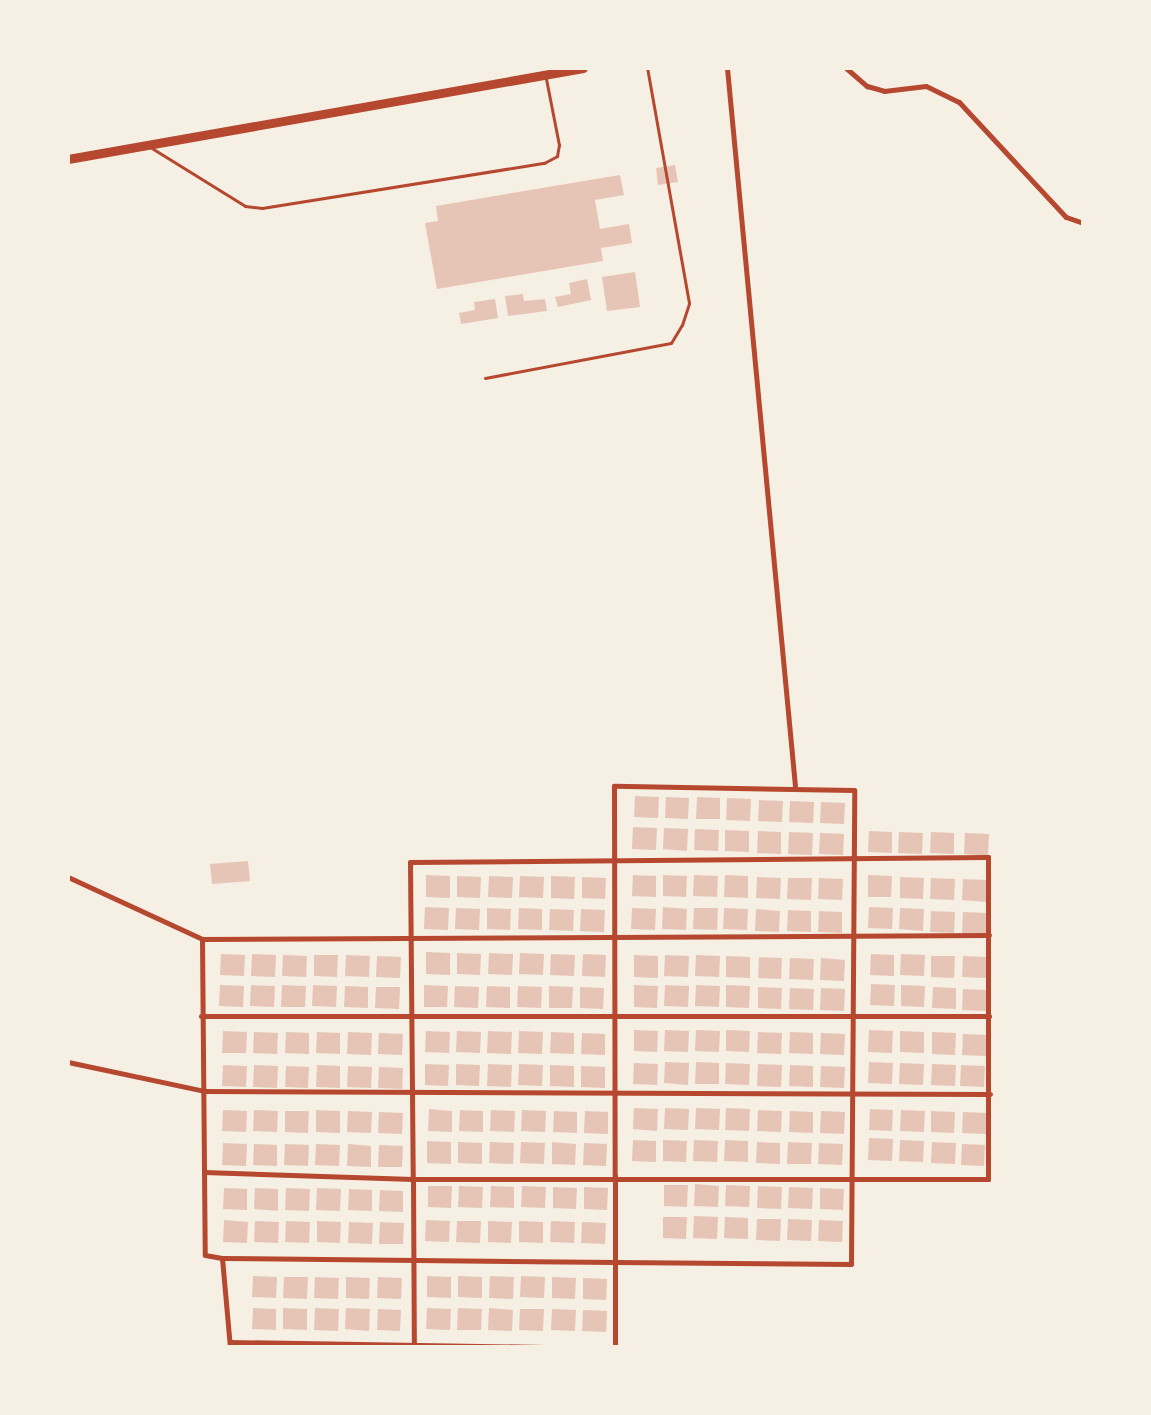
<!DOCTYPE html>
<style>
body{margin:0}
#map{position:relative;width:1151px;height:1415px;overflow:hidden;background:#f6efe4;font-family:"Playfair Display",serif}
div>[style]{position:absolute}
.building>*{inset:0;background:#e6c5b7}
.service>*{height:3px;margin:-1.5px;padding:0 1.5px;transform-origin:1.5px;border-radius:1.5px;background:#b5482f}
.minor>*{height:5px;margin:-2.5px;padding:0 2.5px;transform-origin:2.5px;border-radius:2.5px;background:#b5482f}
.trunk>*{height:9px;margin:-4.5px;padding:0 4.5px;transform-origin:4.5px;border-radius:4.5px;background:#b5482f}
span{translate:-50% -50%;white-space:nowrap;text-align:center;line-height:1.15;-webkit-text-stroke:6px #f6efe4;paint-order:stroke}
.frame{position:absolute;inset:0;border:70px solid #f6efe4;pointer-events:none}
</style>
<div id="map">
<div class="building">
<i style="clip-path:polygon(675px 165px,678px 182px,658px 185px,656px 168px)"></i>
<i style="clip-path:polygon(620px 175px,624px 195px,595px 200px,600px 229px,629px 224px,632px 243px,601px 248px,603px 261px,437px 289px,425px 223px,438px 221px,436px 206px)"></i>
<i style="clip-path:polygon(635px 272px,640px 307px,607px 311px,602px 277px)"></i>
<i style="clip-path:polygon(587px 279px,591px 300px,558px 307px,555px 297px,571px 294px,569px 283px)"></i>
<i style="clip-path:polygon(523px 294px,524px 301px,545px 299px,547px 311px,508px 316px,505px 296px)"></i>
<i style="clip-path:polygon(495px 299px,498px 318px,461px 324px,459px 313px,475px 310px,474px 302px)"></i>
<i style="clip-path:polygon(635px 796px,659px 797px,658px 818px,634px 817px)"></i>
<i style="clip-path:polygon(666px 797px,689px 798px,688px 819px,665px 818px)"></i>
<i style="clip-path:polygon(697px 797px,720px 798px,720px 819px,696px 819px)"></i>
<i style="clip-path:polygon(727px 798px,751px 799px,750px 821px,726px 820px)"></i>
<i style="clip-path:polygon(759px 800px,783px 801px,782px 822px,758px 821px)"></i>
<i style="clip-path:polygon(790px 801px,814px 802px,813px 823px,789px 822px)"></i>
<i style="clip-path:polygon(821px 802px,845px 803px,844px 824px,820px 823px)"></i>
<i style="clip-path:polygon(633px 827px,657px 828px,656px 850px,632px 849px)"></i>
<i style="clip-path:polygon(664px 828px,688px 829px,687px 851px,663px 849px)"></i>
<i style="clip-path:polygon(695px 829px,719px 830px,718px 851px,694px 850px)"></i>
<i style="clip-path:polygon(725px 830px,749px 831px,749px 852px,725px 851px)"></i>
<i style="clip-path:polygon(758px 831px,781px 832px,781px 854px,757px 853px)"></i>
<i style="clip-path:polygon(869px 831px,892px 832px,892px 853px,868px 852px)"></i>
<i style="clip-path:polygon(789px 832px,813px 833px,812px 855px,788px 854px)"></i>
<i style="clip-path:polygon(899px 832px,923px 833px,922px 854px,898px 853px)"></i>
<i style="clip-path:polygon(931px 832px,954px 833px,954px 854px,930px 853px)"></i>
<i style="clip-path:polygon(820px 833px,844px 834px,843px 855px,819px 854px)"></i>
<i style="clip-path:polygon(965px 833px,989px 834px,988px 856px,964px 854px)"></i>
<i style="clip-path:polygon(248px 861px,250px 881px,212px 884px,210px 864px)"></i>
<i style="clip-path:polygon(426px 875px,450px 876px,450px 898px,426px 897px)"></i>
<i style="clip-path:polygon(633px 875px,656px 876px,656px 897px,632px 896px)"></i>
<i style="clip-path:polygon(663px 875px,687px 876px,686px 897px,663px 896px)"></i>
<i style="clip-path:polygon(694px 875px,718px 876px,717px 897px,693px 896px)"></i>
<i style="clip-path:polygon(725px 875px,748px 876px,748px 898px,724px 897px)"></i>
<i style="clip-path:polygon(868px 875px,892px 876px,891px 897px,868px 897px)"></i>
<i style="clip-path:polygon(457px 876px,481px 877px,480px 898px,457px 897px)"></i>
<i style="clip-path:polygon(489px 876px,513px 877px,512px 898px,488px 897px)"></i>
<i style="clip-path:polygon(520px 876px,544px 877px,543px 898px,519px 897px)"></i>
<i style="clip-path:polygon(551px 876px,575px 877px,574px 899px,551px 898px)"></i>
<i style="clip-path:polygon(582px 877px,606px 878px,605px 899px,582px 898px)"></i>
<i style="clip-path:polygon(757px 877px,781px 878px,780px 899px,756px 898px)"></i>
<i style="clip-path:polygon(900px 877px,924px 878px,923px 899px,900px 898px)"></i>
<i style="clip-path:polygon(788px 878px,812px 878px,811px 900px,787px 899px)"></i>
<i style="clip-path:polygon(819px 878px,843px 879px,842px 900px,818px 899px)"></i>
<i style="clip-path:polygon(931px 878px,955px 879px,954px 900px,930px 899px)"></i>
<i style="clip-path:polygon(963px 879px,987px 880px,986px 902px,962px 900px)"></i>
<i style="clip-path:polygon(425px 907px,449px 908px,448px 930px,424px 929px)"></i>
<i style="clip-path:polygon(663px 907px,687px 909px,686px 930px,662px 929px)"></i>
<i style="clip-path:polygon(869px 907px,893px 908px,892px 929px,868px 928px)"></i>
<i style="clip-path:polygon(456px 908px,480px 909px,479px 930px,455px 929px)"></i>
<i style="clip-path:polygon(487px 908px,511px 909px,510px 930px,487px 929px)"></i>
<i style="clip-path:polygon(519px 908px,542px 909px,542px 930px,518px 929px)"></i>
<i style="clip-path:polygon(632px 908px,656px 909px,655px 930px,631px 929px)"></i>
<i style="clip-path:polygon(694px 908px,718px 908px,717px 930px,693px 929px)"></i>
<i style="clip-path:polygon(724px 908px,748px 909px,747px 930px,723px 929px)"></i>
<i style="clip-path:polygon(900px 908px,924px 909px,923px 931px,899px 929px)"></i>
<i style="clip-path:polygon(550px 909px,574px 910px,573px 931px,549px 930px)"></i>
<i style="clip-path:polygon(581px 909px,605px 910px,604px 932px,580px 931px)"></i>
<i style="clip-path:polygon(756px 909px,780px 911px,779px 932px,755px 931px)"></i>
<i style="clip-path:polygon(788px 910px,811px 911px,811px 932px,787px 931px)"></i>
<i style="clip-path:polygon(819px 911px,842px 912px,842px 933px,818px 932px)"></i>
<i style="clip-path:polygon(931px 911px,955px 912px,954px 933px,930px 932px)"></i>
<i style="clip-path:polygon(963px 912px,986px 913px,986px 934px,962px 933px)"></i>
<i style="clip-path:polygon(426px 952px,450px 953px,450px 975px,426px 974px)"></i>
<i style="clip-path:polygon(457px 953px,481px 954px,480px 975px,457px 974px)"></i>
<i style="clip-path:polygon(489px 953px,513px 954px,512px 975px,488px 974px)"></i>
<i style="clip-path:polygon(520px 953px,544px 954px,543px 975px,519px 974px)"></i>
<i style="clip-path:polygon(221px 954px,245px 955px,244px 976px,220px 975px)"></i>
<i style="clip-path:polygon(252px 954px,276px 955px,275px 977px,251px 976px)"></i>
<i style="clip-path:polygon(551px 954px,575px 955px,574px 976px,550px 975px)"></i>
<i style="clip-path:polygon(583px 954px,606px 955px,605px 977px,582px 976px)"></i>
<i style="clip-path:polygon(871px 954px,894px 955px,894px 976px,870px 975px)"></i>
<i style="clip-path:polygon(901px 954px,925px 955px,924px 976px,900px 975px)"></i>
<i style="clip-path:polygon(283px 955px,307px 956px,306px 977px,282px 976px)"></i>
<i style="clip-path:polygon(314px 955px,338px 955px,337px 977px,314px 976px)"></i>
<i style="clip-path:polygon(346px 955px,370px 956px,369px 977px,345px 976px)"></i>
<i style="clip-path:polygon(634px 955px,658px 956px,658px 978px,634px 977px)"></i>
<i style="clip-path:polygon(665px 955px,689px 956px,688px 977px,664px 976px)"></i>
<i style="clip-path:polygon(696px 955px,720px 956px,719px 977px,695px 976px)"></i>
<i style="clip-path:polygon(377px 956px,401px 957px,400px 978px,376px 977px)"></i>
<i style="clip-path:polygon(726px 956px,750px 957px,750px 978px,726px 977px)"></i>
<i style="clip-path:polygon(931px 956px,955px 956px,954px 978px,931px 977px)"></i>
<i style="clip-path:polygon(963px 956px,987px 957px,986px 978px,962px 977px)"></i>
<i style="clip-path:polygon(759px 957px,782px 958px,781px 979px,758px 978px)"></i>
<i style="clip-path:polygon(790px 958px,814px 959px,813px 980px,789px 979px)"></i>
<i style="clip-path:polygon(821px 958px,845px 960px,844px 981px,820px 980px)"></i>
<i style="clip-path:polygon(871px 984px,895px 985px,894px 1006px,870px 1005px)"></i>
<i style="clip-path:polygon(220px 985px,244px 986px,243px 1007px,219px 1006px)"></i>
<i style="clip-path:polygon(251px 985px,275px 986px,274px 1007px,250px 1006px)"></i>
<i style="clip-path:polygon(282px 985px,306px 986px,305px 1007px,281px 1007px)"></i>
<i style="clip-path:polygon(313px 985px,337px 986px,336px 1007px,312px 1006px)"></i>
<i style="clip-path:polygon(424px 985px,448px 986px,447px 1007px,424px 1007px)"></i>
<i style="clip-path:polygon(634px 985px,658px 986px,657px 1008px,634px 1007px)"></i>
<i style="clip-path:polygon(665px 985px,689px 986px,688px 1007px,664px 1006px)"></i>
<i style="clip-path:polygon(696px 985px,720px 986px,719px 1007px,695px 1006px)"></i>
<i style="clip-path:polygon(726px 985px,750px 986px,749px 1008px,726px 1007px)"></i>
<i style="clip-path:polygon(901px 985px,925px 986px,924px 1007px,901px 1006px)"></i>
<i style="clip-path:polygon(345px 986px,368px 987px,368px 1008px,344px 1007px)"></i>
<i style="clip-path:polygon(455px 986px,479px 987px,478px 1008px,454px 1007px)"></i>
<i style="clip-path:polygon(487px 986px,510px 987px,510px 1008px,486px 1007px)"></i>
<i style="clip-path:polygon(518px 986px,542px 987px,541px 1008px,517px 1007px)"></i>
<i style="clip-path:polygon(549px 986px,573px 987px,572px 1008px,549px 1008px)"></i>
<i style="clip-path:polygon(376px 987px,400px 987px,399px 1009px,375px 1008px)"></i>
<i style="clip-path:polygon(580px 987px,604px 988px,603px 1009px,580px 1008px)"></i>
<i style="clip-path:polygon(758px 987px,782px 988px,781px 1009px,758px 1008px)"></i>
<i style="clip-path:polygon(933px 987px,956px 988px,956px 1009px,932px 1008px)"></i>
<i style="clip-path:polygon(790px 988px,814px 989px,813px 1010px,789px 1009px)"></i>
<i style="clip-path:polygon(821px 988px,845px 989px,844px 1011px,820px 1010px)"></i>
<i style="clip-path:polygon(963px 989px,987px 990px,986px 1011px,962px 1010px)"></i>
<i style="clip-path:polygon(634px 1030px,658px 1031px,657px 1052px,634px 1051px)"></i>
<i style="clip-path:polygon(665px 1030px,689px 1031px,688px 1052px,664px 1051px)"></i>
<i style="clip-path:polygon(696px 1030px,720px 1031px,719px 1052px,695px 1051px)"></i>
<i style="clip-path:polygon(726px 1030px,750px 1031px,749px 1052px,726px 1051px)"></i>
<i style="clip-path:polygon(869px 1030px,893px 1031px,892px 1053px,868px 1052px)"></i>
<i style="clip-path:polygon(223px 1031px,247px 1032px,246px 1053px,222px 1053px)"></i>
<i style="clip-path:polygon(426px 1031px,450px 1032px,449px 1053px,425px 1052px)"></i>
<i style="clip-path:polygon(457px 1031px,481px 1032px,480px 1053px,456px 1052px)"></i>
<i style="clip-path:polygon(488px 1031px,512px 1032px,511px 1054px,487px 1053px)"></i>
<i style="clip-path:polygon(519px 1031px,543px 1032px,542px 1054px,518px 1053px)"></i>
<i style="clip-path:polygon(900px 1031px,924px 1032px,924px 1053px,900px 1052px)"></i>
<i style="clip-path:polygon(254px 1032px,278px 1033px,277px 1054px,253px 1053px)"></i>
<i style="clip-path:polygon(286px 1032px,309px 1033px,309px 1054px,285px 1053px)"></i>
<i style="clip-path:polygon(317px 1032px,340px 1033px,340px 1054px,316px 1053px)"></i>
<i style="clip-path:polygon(348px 1032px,372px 1033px,371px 1055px,347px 1054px)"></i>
<i style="clip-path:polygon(551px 1032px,574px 1033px,574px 1054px,550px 1053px)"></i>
<i style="clip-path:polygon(758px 1032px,782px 1033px,781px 1054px,757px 1053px)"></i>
<i style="clip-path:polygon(790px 1032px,813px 1033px,813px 1054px,789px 1053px)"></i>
<i style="clip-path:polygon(932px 1032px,956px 1033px,955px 1055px,932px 1054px)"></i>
<i style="clip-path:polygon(379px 1033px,403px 1034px,402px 1055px,378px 1054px)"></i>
<i style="clip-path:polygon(582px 1033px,605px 1034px,605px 1055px,581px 1054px)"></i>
<i style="clip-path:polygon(821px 1033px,845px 1034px,844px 1055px,820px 1054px)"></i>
<i style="clip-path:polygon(963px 1034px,987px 1035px,986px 1056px,962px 1055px)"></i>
<i style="clip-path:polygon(665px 1062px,689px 1063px,688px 1085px,664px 1083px)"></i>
<i style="clip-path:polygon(696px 1062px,719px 1063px,719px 1084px,695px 1084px)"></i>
<i style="clip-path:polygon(869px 1062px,893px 1063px,892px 1084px,868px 1083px)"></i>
<i style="clip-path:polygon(634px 1063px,658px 1064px,657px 1085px,633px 1084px)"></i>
<i style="clip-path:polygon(726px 1063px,750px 1064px,749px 1085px,725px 1084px)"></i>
<i style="clip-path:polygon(900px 1063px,924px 1064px,923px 1085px,899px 1084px)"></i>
<i style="clip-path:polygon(425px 1064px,449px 1065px,448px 1086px,425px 1085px)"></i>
<i style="clip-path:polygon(456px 1064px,480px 1065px,479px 1086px,456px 1085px)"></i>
<i style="clip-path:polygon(488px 1064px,512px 1065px,511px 1087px,487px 1086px)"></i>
<i style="clip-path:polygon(519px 1064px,543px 1065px,542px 1086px,518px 1085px)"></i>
<i style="clip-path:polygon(758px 1064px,782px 1065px,781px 1087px,757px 1086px)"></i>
<i style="clip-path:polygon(932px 1064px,956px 1065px,955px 1086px,931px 1085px)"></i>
<i style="clip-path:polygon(223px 1065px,247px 1066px,246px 1087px,222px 1086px)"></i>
<i style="clip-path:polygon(254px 1065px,278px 1066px,277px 1088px,253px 1087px)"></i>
<i style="clip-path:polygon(317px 1065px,340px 1066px,340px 1088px,316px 1087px)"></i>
<i style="clip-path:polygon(550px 1065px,574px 1066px,574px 1087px,550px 1086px)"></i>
<i style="clip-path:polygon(790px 1065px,813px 1066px,813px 1087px,789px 1086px)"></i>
<i style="clip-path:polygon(961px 1065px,985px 1066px,984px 1087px,960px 1086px)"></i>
<i style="clip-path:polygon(286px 1066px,309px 1067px,308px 1088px,285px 1087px)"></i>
<i style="clip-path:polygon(348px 1066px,372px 1067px,371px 1088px,347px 1087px)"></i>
<i style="clip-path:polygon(581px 1066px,605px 1067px,605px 1088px,581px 1087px)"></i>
<i style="clip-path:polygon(821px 1066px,845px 1067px,844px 1088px,820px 1087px)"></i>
<i style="clip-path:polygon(379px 1067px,403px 1068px,402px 1089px,378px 1088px)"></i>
<i style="clip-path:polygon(634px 1108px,658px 1109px,657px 1131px,633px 1129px)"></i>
<i style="clip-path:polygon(665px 1108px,689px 1109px,688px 1130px,664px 1129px)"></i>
<i style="clip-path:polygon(696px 1108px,720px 1109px,719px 1130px,695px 1129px)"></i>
<i style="clip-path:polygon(726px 1108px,750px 1109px,749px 1131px,725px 1130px)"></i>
<i style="clip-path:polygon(429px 1109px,452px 1111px,452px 1132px,428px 1131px)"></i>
<i style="clip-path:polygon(870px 1109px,893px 1110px,892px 1131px,869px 1130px)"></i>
<i style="clip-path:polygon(223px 1110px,247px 1111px,246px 1132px,222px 1131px)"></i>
<i style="clip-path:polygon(254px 1110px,278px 1111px,277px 1132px,253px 1131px)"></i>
<i style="clip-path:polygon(316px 1110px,340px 1111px,340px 1133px,316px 1132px)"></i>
<i style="clip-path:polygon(460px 1110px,483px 1111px,483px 1132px,459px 1131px)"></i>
<i style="clip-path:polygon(491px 1110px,515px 1111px,514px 1132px,490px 1131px)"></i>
<i style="clip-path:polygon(522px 1110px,546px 1111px,545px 1132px,521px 1131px)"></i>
<i style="clip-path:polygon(758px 1110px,782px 1111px,781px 1132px,757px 1131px)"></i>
<i style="clip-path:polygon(901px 1110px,925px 1111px,924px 1132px,900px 1131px)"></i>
<i style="clip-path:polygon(285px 1111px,309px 1111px,308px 1133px,285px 1132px)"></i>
<i style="clip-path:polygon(348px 1111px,372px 1112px,371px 1133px,347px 1132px)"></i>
<i style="clip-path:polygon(554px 1111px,577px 1112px,577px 1133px,553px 1132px)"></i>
<i style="clip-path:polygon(585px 1111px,608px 1112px,608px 1134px,584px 1133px)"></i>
<i style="clip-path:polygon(790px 1111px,813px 1112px,813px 1133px,789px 1132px)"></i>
<i style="clip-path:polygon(821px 1111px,845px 1112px,844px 1134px,820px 1133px)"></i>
<i style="clip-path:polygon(931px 1111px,955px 1112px,954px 1133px,931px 1132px)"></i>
<i style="clip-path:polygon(379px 1112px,403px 1113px,402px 1134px,378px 1133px)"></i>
<i style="clip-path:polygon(963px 1112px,987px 1113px,986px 1134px,962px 1133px)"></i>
<i style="clip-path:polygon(869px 1138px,893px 1139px,892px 1161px,868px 1160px)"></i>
<i style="clip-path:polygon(633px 1140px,656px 1141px,656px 1162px,632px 1161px)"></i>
<i style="clip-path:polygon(663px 1140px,687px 1141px,686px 1162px,663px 1161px)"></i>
<i style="clip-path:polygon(694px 1140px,718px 1141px,717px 1162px,693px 1161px)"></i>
<i style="clip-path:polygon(725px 1140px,748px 1141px,748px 1162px,724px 1161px)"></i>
<i style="clip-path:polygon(900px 1140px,924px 1141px,923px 1162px,899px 1161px)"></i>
<i style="clip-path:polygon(427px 1141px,451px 1142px,451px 1164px,427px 1163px)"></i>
<i style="clip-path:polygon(458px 1142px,482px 1143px,482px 1164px,458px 1163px)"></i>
<i style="clip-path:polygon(490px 1142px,514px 1143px,513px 1164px,489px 1163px)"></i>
<i style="clip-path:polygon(521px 1142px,545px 1143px,544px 1164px,520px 1163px)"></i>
<i style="clip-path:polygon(552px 1142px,576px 1144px,575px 1165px,552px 1164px)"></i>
<i style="clip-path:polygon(757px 1142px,780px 1143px,780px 1164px,756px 1163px)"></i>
<i style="clip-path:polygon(788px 1142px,812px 1143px,811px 1164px,787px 1164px)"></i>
<i style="clip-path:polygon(932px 1142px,956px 1143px,955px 1164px,931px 1163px)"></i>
<i style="clip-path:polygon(223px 1143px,247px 1144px,246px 1166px,222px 1165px)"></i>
<i style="clip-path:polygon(584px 1143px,607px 1144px,606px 1166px,583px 1165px)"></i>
<i style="clip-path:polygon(819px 1143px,843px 1144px,842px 1165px,818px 1164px)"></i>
<i style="clip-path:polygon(254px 1144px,277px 1145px,277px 1166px,253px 1165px)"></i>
<i style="clip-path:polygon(285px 1144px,309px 1145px,308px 1166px,284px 1165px)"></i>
<i style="clip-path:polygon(316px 1144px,340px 1145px,339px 1166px,315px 1165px)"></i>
<i style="clip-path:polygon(348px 1144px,371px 1146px,371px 1167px,347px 1166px)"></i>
<i style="clip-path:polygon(962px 1144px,985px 1145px,984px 1166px,961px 1165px)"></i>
<i style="clip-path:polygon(379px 1145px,403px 1146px,402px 1167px,378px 1167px)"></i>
<i style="clip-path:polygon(695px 1184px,719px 1186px,718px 1207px,694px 1206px)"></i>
<i style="clip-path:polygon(664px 1185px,688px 1185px,687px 1207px,664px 1206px)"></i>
<i style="clip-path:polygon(726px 1185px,750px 1186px,749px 1207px,725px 1206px)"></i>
<i style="clip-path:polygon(428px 1186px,452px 1186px,451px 1208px,428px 1207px)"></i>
<i style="clip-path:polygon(459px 1186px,483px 1187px,482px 1208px,458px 1207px)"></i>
<i style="clip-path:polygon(491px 1186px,514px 1187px,514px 1208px,490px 1207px)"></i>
<i style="clip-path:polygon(522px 1186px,546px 1187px,545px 1208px,521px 1207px)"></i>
<i style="clip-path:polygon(758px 1186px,782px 1187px,781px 1209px,757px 1208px)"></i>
<i style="clip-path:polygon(553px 1187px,577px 1188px,576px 1209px,553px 1208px)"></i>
<i style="clip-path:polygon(584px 1187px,608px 1188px,607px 1210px,584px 1209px)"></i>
<i style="clip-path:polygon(789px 1187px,813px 1188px,812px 1209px,788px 1208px)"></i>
<i style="clip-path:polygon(224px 1188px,247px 1189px,247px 1210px,223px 1209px)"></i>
<i style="clip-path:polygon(255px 1188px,278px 1189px,278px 1211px,254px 1209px)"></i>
<i style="clip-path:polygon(286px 1188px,310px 1189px,309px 1211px,285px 1210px)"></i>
<i style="clip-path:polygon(317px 1188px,341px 1189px,340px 1211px,316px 1210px)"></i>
<i style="clip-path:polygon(820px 1188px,844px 1189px,843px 1210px,820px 1209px)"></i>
<i style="clip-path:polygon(349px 1189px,372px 1190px,372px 1211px,348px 1210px)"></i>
<i style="clip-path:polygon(380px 1190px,403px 1191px,403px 1212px,379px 1211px)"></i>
<i style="clip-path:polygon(694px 1216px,718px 1217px,717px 1239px,693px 1238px)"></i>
<i style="clip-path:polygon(663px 1217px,687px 1217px,686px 1239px,663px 1238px)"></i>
<i style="clip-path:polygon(725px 1217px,748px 1218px,748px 1239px,724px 1238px)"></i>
<i style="clip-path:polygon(757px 1219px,781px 1219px,780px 1241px,756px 1240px)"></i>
<i style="clip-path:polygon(788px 1219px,812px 1220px,811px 1241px,787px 1240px)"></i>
<i style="clip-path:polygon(224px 1220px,248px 1222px,247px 1243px,223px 1242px)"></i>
<i style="clip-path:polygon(426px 1220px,450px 1221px,449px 1242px,425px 1241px)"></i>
<i style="clip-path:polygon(819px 1220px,843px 1221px,842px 1242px,818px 1241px)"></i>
<i style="clip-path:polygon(255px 1221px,279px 1222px,278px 1243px,254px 1242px)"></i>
<i style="clip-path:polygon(286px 1221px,310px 1222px,309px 1243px,285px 1242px)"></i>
<i style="clip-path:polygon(317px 1221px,341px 1222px,340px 1243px,317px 1242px)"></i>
<i style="clip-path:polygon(457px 1221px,481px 1221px,480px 1243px,456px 1242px)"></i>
<i style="clip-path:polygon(488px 1221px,512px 1222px,511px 1243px,488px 1242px)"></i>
<i style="clip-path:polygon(519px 1221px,543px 1222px,543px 1243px,519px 1242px)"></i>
<i style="clip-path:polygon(551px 1221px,575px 1222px,574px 1243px,550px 1242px)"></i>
<i style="clip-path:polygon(349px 1222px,373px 1223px,372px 1244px,348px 1243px)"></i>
<i style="clip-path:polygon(380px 1222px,404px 1223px,403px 1244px,379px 1244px)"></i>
<i style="clip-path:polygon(582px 1222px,606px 1223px,605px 1244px,581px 1243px)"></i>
<i style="clip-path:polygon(253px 1276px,277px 1277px,276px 1298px,252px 1297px)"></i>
<i style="clip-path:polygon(427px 1276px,451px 1277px,451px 1298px,427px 1297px)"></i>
<i style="clip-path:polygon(458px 1276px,482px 1277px,482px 1298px,458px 1297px)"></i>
<i style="clip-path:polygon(490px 1276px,514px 1277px,513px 1299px,489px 1298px)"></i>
<i style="clip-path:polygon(521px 1276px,545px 1277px,544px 1298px,520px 1297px)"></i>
<i style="clip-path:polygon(284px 1277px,308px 1277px,307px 1299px,283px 1298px)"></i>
<i style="clip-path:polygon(315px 1277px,339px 1278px,338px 1299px,314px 1298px)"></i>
<i style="clip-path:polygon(346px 1277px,370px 1278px,369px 1299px,346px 1298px)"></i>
<i style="clip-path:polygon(378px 1277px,402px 1278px,401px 1299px,377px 1298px)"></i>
<i style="clip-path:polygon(552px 1277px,576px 1278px,575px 1299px,552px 1298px)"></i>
<i style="clip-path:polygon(583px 1278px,607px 1279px,606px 1300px,583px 1299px)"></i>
<i style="clip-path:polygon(253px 1308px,276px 1309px,276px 1330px,252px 1329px)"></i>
<i style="clip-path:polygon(283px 1308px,307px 1309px,307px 1330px,283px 1329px)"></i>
<i style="clip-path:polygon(315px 1308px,339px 1309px,338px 1331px,314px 1330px)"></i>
<i style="clip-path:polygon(346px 1308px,370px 1309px,369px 1331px,345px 1329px)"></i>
<i style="clip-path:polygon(427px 1308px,451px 1309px,450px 1330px,426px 1329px)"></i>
<i style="clip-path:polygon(458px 1308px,482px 1309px,481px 1330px,457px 1330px)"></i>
<i style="clip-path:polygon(489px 1308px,513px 1310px,512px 1331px,488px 1330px)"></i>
<i style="clip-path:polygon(378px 1309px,401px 1310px,400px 1331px,377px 1330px)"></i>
<i style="clip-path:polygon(520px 1309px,544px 1309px,543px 1331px,519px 1330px)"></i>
<i style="clip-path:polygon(552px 1309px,576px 1310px,575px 1331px,551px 1330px)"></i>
<i style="clip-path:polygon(583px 1310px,607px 1311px,606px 1332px,582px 1331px)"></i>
</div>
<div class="service">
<i style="left:150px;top:147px;width:112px;rotate:31.8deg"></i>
<i style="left:245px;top:206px;width:17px;rotate:7deg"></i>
<i style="left:262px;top:208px;width:286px;rotate:-9.1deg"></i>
<i style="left:544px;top:163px;width:15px;rotate:-28deg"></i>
<i style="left:557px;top:156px;width:11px;rotate:-80deg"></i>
<i style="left:559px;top:145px;width:67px;rotate:-101.1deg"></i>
<i style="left:485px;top:378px;width:189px;rotate:-10.7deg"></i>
<i style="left:671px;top:343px;width:21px;rotate:-59deg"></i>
<i style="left:682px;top:325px;width:23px;rotate:-72deg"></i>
<i style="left:689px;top:303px;width:239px;rotate:-100.1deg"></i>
</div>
<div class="minor">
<i style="left:727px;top:68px;width:721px;rotate:84.59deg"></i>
<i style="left:846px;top:68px;width:28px;rotate:41deg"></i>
<i style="left:867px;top:86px;width:18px;rotate:16deg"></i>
<i style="left:884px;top:91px;width:42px;rotate:-6.8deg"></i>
<i style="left:926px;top:86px;width:37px;rotate:26deg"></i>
<i style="left:959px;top:102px;width:157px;rotate:47.1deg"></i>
<i style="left:1066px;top:217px;width:18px;rotate:19deg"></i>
<i style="left:68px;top:877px;width:148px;rotate:24.8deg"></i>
<i style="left:202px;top:939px;width:787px;rotate:-0.29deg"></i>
<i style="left:202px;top:939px;width:316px;rotate:89.5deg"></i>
<i style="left:205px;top:1255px;width:17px;rotate:10deg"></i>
<i style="left:222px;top:1258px;width:89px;rotate:84.9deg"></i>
<i style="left:201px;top:1016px;width:788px"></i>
<i style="left:68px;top:1062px;width:139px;rotate:12deg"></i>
<i style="left:204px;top:1091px;width:786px;rotate:0.22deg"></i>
<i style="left:204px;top:1172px;width:209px;rotate:1.9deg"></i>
<i style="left:413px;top:1179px;width:575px"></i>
<i style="left:988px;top:1179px;width:322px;rotate:-90deg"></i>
<i style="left:988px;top:857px;width:578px;rotate:179.5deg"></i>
<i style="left:410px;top:862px;width:317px;rotate:89.5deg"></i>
<i style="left:413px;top:1179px;width:168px;rotate:89.7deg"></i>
<i style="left:222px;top:1258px;width:393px;rotate:0.6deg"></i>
<i style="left:615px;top:1262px;width:236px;rotate:0.5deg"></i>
<i style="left:851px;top:1264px;width:474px;rotate:-89.6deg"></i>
<i style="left:854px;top:790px;width:240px;rotate:-179deg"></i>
<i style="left:614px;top:786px;width:390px;rotate:89.9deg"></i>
<i style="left:615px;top:1176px;width:171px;rotate:90deg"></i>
<i style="left:230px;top:1342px;width:327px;rotate:0.9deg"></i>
</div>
<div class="trunk">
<i style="left:68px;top:159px;width:523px;rotate:-10.02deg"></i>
</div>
<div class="frame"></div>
</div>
